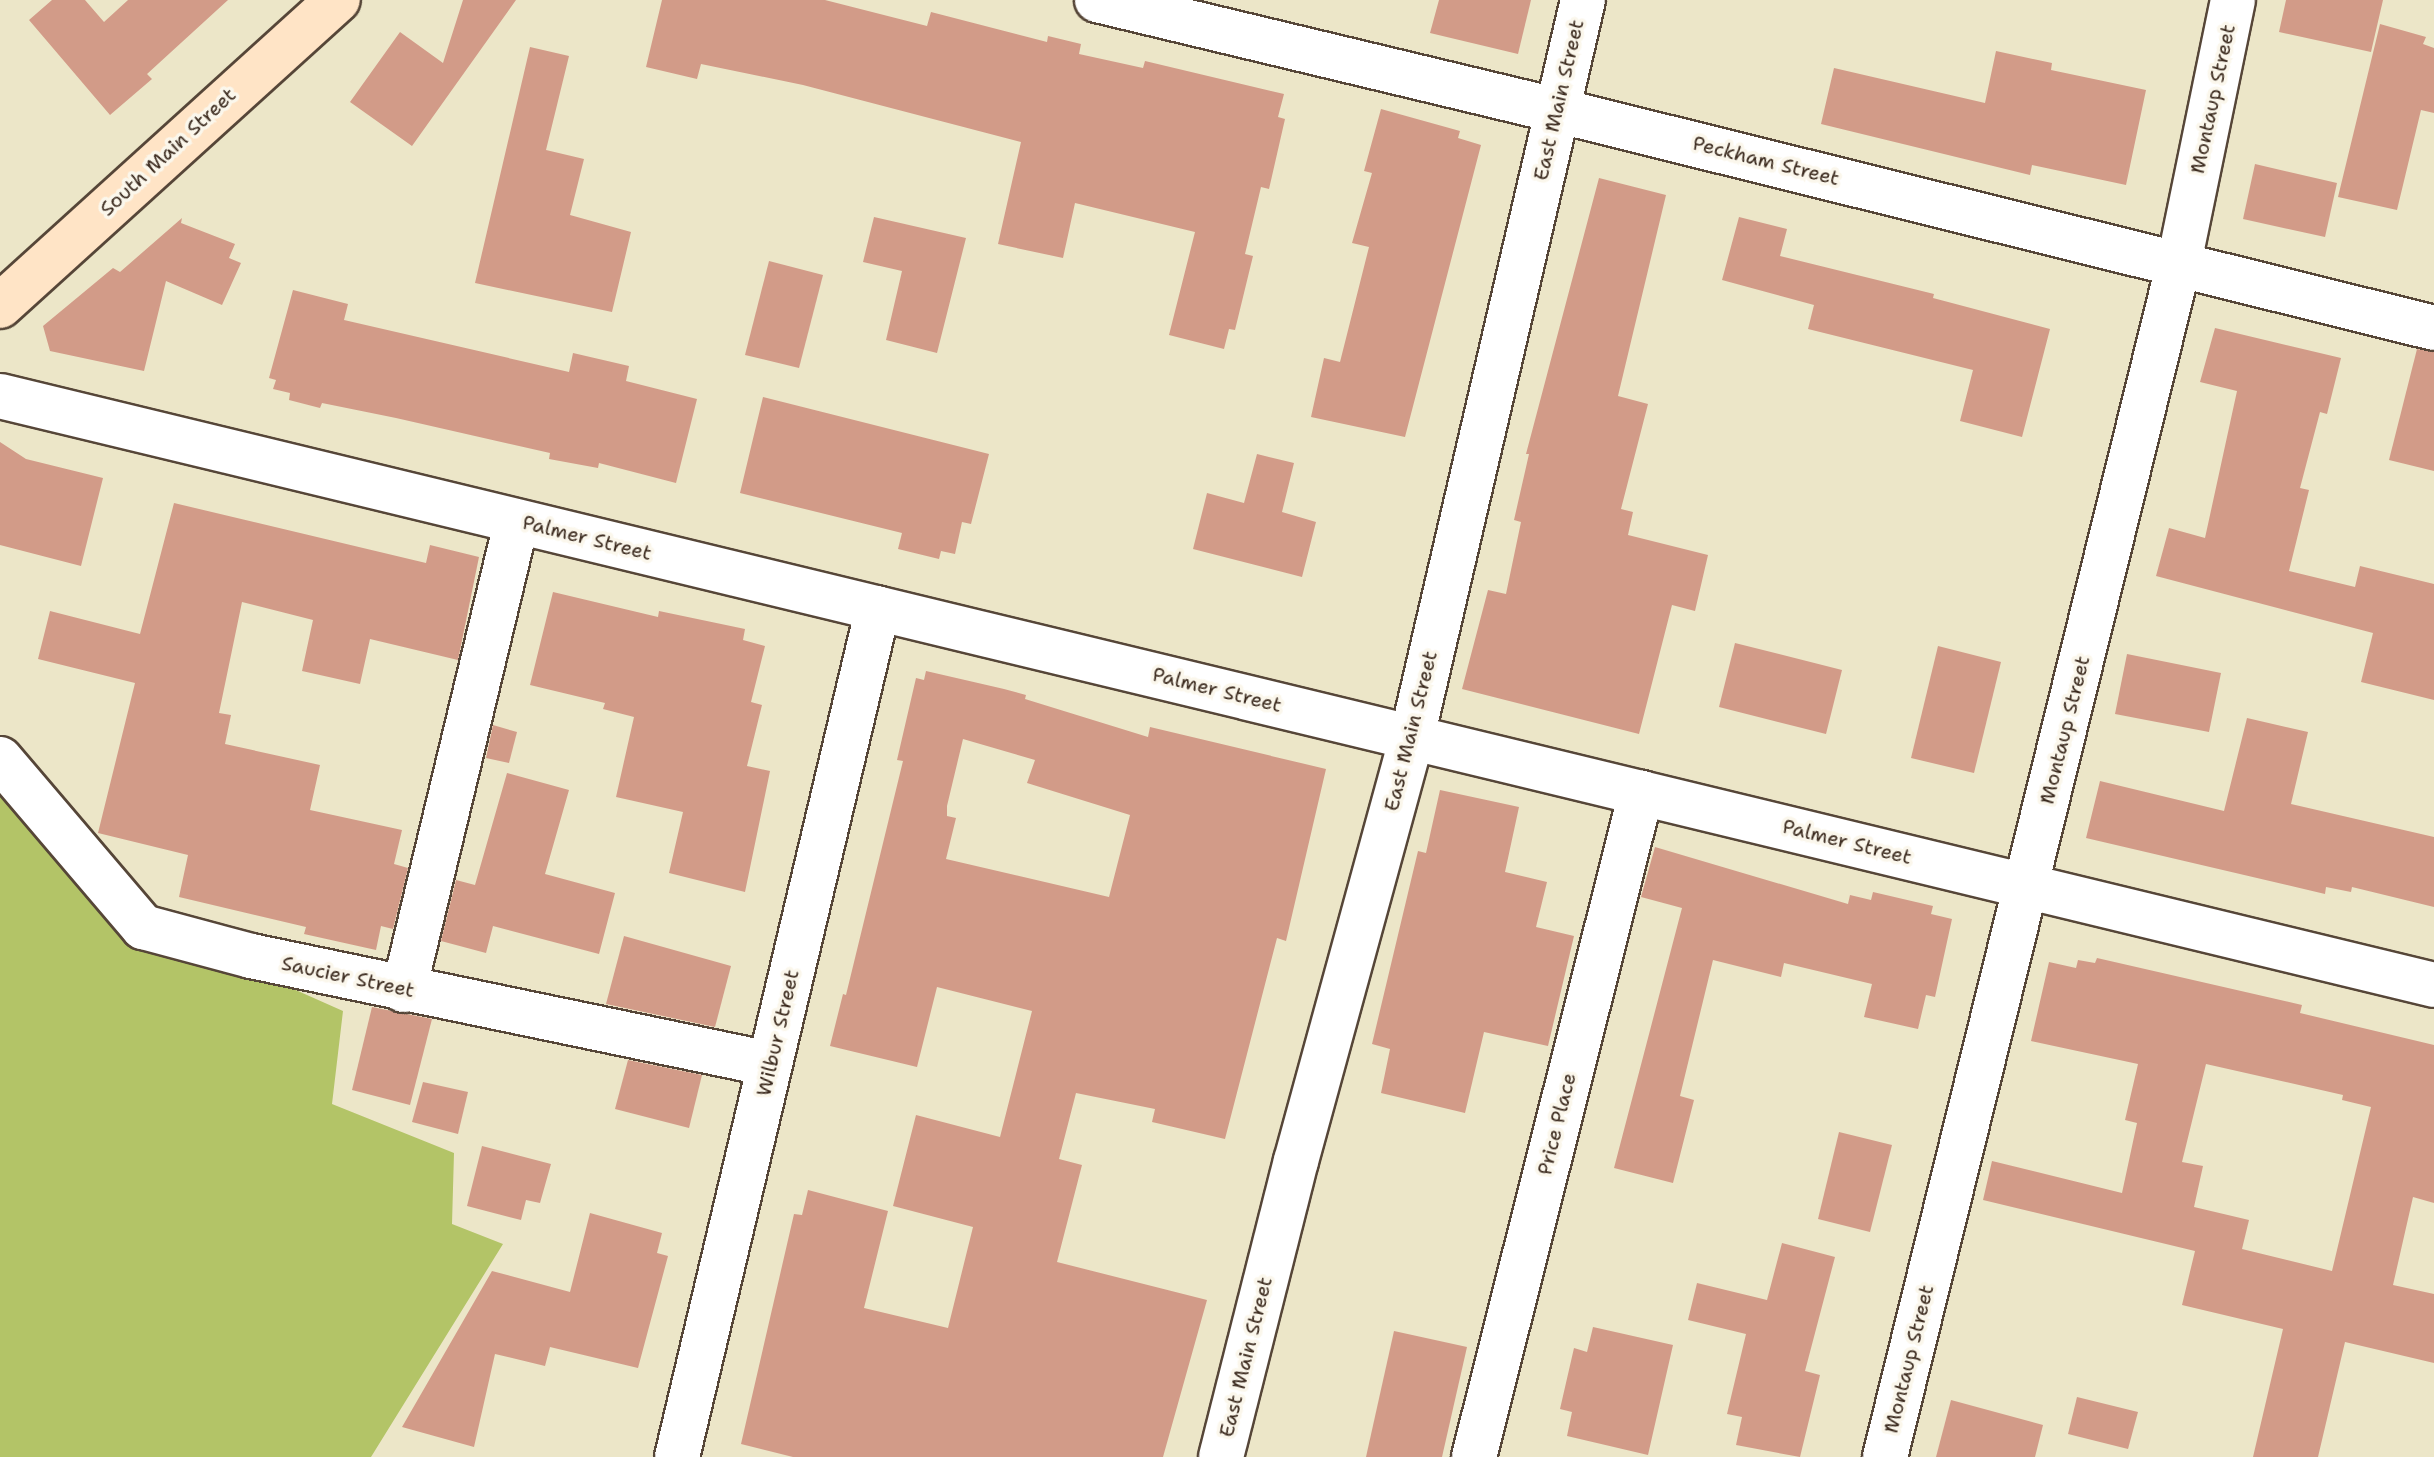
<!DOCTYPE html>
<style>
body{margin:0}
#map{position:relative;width:2434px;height:1457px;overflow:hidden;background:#ece6c8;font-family:"Shantell Sans",sans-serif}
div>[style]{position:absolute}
.green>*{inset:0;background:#b3c467}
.building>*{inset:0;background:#d29b88}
.roads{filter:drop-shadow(2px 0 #564638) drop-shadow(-2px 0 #564638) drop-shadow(0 2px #564638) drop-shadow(0 -2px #564638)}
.street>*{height:44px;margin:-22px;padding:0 22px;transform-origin:22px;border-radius:22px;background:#fff}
.secondary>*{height:44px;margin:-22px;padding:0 22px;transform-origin:22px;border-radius:22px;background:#ffe4c6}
span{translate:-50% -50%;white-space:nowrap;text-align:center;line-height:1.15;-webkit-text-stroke:7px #fbf7ec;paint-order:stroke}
.street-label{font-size:20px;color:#3b2a1e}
</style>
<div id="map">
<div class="green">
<i style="clip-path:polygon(0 763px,136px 919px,343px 1011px,332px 1104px,454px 1153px,452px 1224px,503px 1244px,371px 1457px,0 1457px)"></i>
</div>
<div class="building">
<i style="clip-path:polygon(52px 0,85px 0,104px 22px,128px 0,228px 0,147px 74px,152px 79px,110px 115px,29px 20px)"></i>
<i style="clip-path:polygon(463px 0,516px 0,412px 146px,350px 102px,400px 32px,443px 63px)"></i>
<i style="clip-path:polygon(662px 0,825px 0,927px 26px,931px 12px,1047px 42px,1048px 36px,1081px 44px,1079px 54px,1143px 68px,1145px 61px,1284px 94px,1278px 117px,1285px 119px,1269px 189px,1261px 187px,1245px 254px,1253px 256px,1235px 330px,1229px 329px,1224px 349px,1169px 335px,1195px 232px,1075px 203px,1063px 258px,998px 244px,1021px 142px,803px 85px,701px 64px,697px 79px,646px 67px)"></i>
<i style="clip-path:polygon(1439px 0,1531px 0,1518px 54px,1430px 33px)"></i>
<i style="clip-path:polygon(2286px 0,2383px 0,2371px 52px,2279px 32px)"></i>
<i style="clip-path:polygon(2380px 24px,2426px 37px,2423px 44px,2434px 48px,2434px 113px,2421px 110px,2397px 210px,2338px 197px)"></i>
<i style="clip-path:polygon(530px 47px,569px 56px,546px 150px,584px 159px,570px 215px,631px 232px,612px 312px,475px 283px)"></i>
<i style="clip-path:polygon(1996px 51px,2052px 63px,2051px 70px,2146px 90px,2126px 185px,2032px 165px,2030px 175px,1821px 124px,1834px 68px,1985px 103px)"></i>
<i style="clip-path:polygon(1381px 109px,1460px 131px,1458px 138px,1481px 145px,1405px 437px,1311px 417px,1324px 358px,1340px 362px,1369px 247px,1352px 243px,1372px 173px,1364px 171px)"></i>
<i style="clip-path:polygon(2255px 164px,2337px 183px,2325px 237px,2243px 219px)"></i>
<i style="clip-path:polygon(1599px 178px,1666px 195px,1618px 396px,1648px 404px,1621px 509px,1633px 512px,1628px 535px,1708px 555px,1695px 611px,1672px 605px,1639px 734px,1462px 689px,1488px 590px,1506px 594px,1521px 522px,1514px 520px,1529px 454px,1526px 454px)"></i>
<i style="clip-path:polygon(874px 217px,966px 238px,937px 353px,886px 340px,902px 271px,863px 262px)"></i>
<i style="clip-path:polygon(1739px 217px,1787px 229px,1780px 256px,1934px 294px,1933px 298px,2050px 329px,2022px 437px,1960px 421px,1973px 370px,1808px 329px,1814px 305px,1722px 280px)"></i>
<i style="clip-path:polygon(182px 218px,181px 223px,235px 244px,229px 258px,241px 263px,222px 305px,166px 281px,144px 371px,50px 351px,43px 326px,113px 268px,120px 272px)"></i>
<i style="clip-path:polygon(769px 261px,823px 275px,799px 368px,745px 355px)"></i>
<i style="clip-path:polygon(293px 290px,348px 304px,344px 320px,569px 372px,573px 353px,629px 366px,626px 381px,697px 399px,676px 483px,599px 463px,598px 468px,549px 459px,550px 453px,396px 418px,322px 403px,320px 408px,289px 400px,290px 393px,273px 389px,276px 380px,269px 378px)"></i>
<i style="clip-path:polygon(2215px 328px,2341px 358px,2327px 414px,2320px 412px,2300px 488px,2309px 490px,2289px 571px,2355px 587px,2360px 566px,2434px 584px,2434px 700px,2361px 682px,2373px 633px,2156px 576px,2169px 528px,2205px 538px,2237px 391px,2200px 382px)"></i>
<i style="clip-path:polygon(2417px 349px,2434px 352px,2434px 471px,2389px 460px)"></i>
<i style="clip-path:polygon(763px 397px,989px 454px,971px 524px,962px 522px,955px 554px,941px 551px,939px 559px,898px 549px,902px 533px,740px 493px)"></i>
<i style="clip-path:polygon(0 442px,26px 459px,103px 478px,81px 566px,0 545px)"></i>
<i style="clip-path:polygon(1257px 454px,1294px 463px,1282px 512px,1316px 522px,1302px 577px,1193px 549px,1207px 493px,1244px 503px)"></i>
<i style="clip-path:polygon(174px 503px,426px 563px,430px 545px,479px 557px,458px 660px,370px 639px,360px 684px,302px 671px,313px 620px,242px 602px,219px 713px,231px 715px,225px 744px,320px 765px,310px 810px,402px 830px,394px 864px,408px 868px,393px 929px,381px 926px,376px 950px,304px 934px,306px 927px,179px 897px,188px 855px,98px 833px,135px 683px,38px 659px,50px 611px,140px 634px)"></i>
<i style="clip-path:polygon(553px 592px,658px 617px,659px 611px,745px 629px,743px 640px,765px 646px,751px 702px,762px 705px,747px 766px,770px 771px,745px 892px,669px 873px,683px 812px,616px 797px,634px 717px,603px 709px,605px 703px,530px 685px)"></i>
<i style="clip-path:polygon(1735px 643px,1842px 670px,1826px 734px,1719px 707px)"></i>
<i style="clip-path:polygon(1938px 646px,2001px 662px,1974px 773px,1911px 758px)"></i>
<i style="clip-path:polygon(2127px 654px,2221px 673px,2209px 732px,2115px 714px)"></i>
<i style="clip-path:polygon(evenodd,926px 671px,1004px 689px,1026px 695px,1025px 699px,1148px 737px,1150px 727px,1326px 769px,1286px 941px,1277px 938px,1225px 1139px,1152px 1122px,1155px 1109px,1076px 1093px,1059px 1159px,1082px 1165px,1057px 1262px,1207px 1300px,1163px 1457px,793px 1457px,741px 1444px,794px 1214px,802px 1215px,808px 1190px,888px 1211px,864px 1308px,948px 1328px,973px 1227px,893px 1206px,916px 1115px,1000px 1137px,1032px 1011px,937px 987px,917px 1067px,830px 1046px,843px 994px,846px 995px,903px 761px,897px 760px,916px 678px,924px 680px,926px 671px,963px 739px,1035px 760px,1027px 783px,1130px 815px,1109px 897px,946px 859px,956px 818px,947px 816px,947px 806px,963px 739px)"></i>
<i style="clip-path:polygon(2247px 718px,2308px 732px,2291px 804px,2434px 837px,2434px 907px,2352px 887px,2351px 892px,2326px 887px,2325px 894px,2086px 838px,2100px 781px,2224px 811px)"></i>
<i style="clip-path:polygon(493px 725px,517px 732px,509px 763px,486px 758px)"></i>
<i style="clip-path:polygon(507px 773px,569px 790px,545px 874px,615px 893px,599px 954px,493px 926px,486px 953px,441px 941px,456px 880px,475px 885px)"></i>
<i style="clip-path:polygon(1440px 790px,1519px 807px,1505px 872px,1547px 882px,1536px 927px,1574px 936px,1548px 1046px,1484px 1032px,1465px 1113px,1381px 1093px,1390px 1049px,1372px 1044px,1418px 851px,1426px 853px)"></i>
<i style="clip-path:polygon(1655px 847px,1848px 904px,1850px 895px,1871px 900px,1873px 892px,1933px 906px,1931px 914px,1952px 919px,1935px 997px,1926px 995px,1918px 1029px,1864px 1017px,1872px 984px,1784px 963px,1781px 977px,1713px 960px,1680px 1096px,1694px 1100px,1673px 1183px,1614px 1168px,1682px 908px,1641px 897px)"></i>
<i style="clip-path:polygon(624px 936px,731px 966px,715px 1027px,606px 1004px)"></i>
<i style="clip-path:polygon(evenodd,2097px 958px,2302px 1005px,2300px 1013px,2434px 1045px,2434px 1203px,2413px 1197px,2393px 1285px,2434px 1294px,2434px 1363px,2345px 1342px,2318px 1457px,2253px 1457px,2283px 1329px,2182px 1305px,2195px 1251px,1983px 1200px,1992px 1161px,2122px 1193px,2137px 1123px,2125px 1120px,2138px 1064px,2031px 1041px,2049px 962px,2076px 968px,2078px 960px,2095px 963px,2097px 958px,2206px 1064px,2343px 1095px,2342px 1100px,2371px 1107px,2332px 1271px,2242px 1249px,2249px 1220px,2194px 1207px,2203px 1166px,2182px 1162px,2206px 1064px)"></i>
<i style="clip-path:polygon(372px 1007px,432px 1019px,410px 1105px,352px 1090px)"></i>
<i style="clip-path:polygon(628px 1060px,702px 1075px,689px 1128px,615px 1109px)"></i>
<i style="clip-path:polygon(423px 1082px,468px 1092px,458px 1134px,412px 1122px)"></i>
<i style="clip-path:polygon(1839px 1132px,1892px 1145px,1870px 1232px,1818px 1219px)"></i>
<i style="clip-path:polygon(482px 1146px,551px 1164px,540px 1203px,526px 1200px,521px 1220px,467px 1206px)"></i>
<i style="clip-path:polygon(590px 1213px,662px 1233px,657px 1253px,668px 1256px,638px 1368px,550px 1347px,545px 1366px,495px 1354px,474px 1447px,402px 1427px,492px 1271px,570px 1292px)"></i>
<i style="clip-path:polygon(1782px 1243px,1835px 1257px,1805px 1371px,1820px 1375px,1800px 1457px,1736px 1445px,1742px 1417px,1727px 1414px,1746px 1334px,1688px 1320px,1697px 1283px,1767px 1300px)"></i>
<i style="clip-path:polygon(1593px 1327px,1673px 1345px,1648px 1455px,1567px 1436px,1572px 1412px,1560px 1409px,1574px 1348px,1587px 1352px)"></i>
<i style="clip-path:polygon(1394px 1331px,1467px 1347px,1442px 1457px,1366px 1457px)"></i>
<i style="clip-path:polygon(2077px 1397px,2138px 1412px,2128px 1449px,2068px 1434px)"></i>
<i style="clip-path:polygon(1951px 1400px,2043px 1425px,2035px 1457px,1936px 1457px)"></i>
</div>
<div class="roads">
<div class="street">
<i style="left:1097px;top:0;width:472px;rotate:13.5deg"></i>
<i style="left:1556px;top:110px;width:905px;rotate:13.94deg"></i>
<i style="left:0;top:396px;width:2504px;rotate:13.6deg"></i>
<i style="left:0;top:759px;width:221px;rotate:49.6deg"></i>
<i style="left:143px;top:927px;width:112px;rotate:15deg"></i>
<i style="left:251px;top:956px;width:530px;rotate:11.76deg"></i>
<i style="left:404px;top:990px;width:482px;rotate:-76.5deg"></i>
<i style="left:677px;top:1457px;width:872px;rotate:-76.68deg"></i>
<i style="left:1221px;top:1457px;width:305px;rotate:-75.8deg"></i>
<i style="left:1296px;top:1161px;width:440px;rotate:-74.7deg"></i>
<i style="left:1412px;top:737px;width:757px;rotate:-76.94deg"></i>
<i style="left:1474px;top:1457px;width:685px;rotate:-75.88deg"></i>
<i style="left:1885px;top:1457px;width:1230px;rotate:-76.17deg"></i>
<i style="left:2179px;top:263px;width:268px;rotate:-78.4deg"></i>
</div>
<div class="secondary">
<i style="left:0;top:306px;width:456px;rotate:-42.2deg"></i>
</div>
</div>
<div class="street-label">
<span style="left:2213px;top:99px;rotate:-78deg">Montaup Street</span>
<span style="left:1559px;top:100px;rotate:-77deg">East Main Street</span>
<span style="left:168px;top:152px;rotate:-43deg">South Main Street</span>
<span style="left:1766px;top:161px;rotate:14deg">Peckham Street</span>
<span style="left:587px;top:538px;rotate:14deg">Palmer Street</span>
<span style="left:1217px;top:690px;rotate:14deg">Palmer Street</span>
<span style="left:2065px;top:730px;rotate:-76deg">Montaup Street</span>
<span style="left:1411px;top:731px;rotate:-76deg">East Main Street</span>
<span style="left:1847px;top:842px;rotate:14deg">Palmer Street</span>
<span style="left:348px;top:977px;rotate:12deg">Saucier Street</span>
<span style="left:778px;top:1033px;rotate:-77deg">Wilbur Street</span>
<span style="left:1557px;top:1124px;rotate:-76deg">Price Place</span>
<span style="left:1246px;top:1357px;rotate:-76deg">East Main Street</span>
<span style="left:1909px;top:1359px;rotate:-76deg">Montaup Street</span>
</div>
</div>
